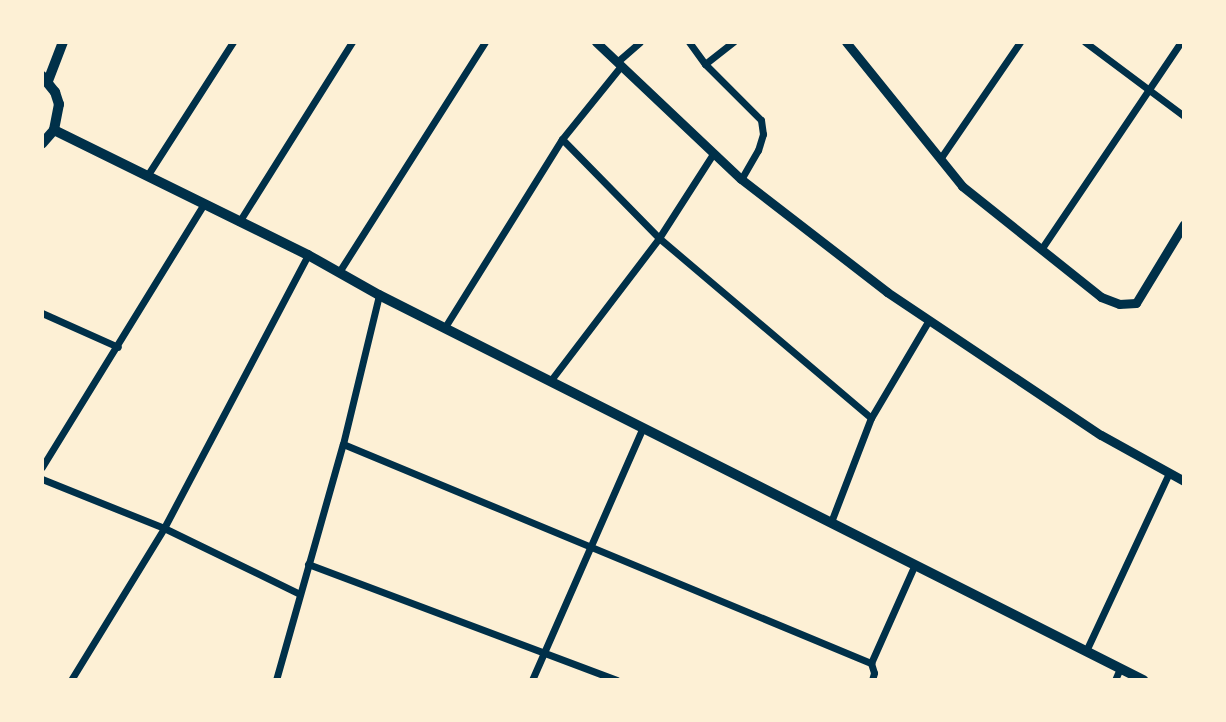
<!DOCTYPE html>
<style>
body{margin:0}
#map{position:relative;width:1226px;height:722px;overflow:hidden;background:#fdf0d5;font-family:"Archivo Narrow",sans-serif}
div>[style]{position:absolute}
.minor>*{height:7px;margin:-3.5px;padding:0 3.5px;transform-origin:3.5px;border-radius:3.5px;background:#003049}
.tertiary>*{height:9px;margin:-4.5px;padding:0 4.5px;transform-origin:4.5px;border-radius:4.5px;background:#003049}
.secondary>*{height:10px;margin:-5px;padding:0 5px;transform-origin:5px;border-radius:5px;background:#003049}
.primary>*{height:10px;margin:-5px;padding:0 5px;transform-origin:5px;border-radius:5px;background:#003049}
span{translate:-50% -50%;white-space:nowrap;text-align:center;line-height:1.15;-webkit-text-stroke:6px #fdf0d5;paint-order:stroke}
.frame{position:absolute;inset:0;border:44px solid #fdf0d5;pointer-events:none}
</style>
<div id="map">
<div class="minor">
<i style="left:689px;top:42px;width:27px;rotate:54deg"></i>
<i style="left:705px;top:64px;width:79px;rotate:45deg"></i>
<i style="left:761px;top:120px;width:14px;rotate:82deg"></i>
<i style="left:763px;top:134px;width:17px;rotate:107deg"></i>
<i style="left:758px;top:150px;width:34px;rotate:120deg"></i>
<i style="left:1085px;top:42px;width:124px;rotate:36.8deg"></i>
<i style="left:617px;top:62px;width:30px;rotate:-41deg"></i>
<i style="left:705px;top:64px;width:36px;rotate:-38deg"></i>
<i style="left:621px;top:66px;width:94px;rotate:128.9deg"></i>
<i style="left:562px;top:139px;width:139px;rotate:45.6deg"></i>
<i style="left:659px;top:238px;width:278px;rotate:40.3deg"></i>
<i style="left:940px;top:159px;width:142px;rotate:-55.6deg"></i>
<i style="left:147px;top:176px;width:159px;rotate:-57.3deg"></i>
<i style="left:239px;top:222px;width:213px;rotate:-57.9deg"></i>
<i style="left:1042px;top:248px;width:249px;rotate:-56deg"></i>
<i style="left:339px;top:272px;width:272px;rotate:-57.6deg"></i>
<i style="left:42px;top:313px;width:83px;rotate:24.1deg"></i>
<i style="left:445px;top:327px;width:221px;rotate:-58.1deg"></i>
<i style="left:551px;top:380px;width:178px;rotate:-52.7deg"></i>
<i style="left:659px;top:238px;width:100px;rotate:-57.3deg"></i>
<i style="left:343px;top:444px;width:572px;rotate:22.53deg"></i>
<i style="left:871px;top:663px;width:10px;rotate:73deg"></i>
<i style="left:874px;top:673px;width:7px;rotate:106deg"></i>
<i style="left:42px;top:467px;width:309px;rotate:-58.4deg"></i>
<i style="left:42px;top:479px;width:131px;rotate:21.9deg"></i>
<i style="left:164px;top:528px;width:149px;rotate:25.9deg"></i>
<i style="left:831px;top:522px;width:111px;rotate:-69deg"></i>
<i style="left:871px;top:418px;width:114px;rotate:-59.4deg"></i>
<i style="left:308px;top:564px;width:330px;rotate:20.6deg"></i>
<i style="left:1086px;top:651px;width:196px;rotate:-65deg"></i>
<i style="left:871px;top:663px;width:108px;rotate:-66deg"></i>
<i style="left:71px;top:680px;width:178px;rotate:-58.5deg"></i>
<i style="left:164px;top:528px;width:309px;rotate:-62.2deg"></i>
<i style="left:276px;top:680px;width:245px;rotate:-74.2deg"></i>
<i style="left:343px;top:444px;width:153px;rotate:-76.4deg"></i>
<i style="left:532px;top:680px;width:276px;rotate:-66.3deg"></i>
<i style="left:1115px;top:680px;width:13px;rotate:-67deg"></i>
</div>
<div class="tertiary">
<i style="left:596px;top:42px;width:199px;rotate:43.4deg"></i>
<i style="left:741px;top:179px;width:185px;rotate:37.7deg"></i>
<i style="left:887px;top:292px;width:257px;rotate:33.8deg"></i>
<i style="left:1101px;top:435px;width:95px;rotate:29deg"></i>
<i style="left:846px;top:42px;width:185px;rotate:51.1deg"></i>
<i style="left:962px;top:186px;width:178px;rotate:38.6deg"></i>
<i style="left:1101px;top:297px;width:19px;rotate:21deg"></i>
<i style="left:1119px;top:304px;width:17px;rotate:-3deg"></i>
<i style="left:1136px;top:303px;width:92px;rotate:-58.7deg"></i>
</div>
<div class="secondary">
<i style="left:54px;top:130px;width:283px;rotate:26.2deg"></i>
<i style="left:308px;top:255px;width:81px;rotate:29.4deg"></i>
<i style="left:379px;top:295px;width:856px;rotate:26.74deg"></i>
</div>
<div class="primary">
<i style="left:42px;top:76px;width:21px;rotate:51deg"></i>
<i style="left:55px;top:92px;width:13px;rotate:72deg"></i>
<i style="left:59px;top:104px;width:26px;rotate:101deg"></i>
<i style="left:54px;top:130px;width:18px;rotate:131deg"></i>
<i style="left:48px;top:81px;width:42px;rotate:-69deg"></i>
</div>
<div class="frame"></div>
</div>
